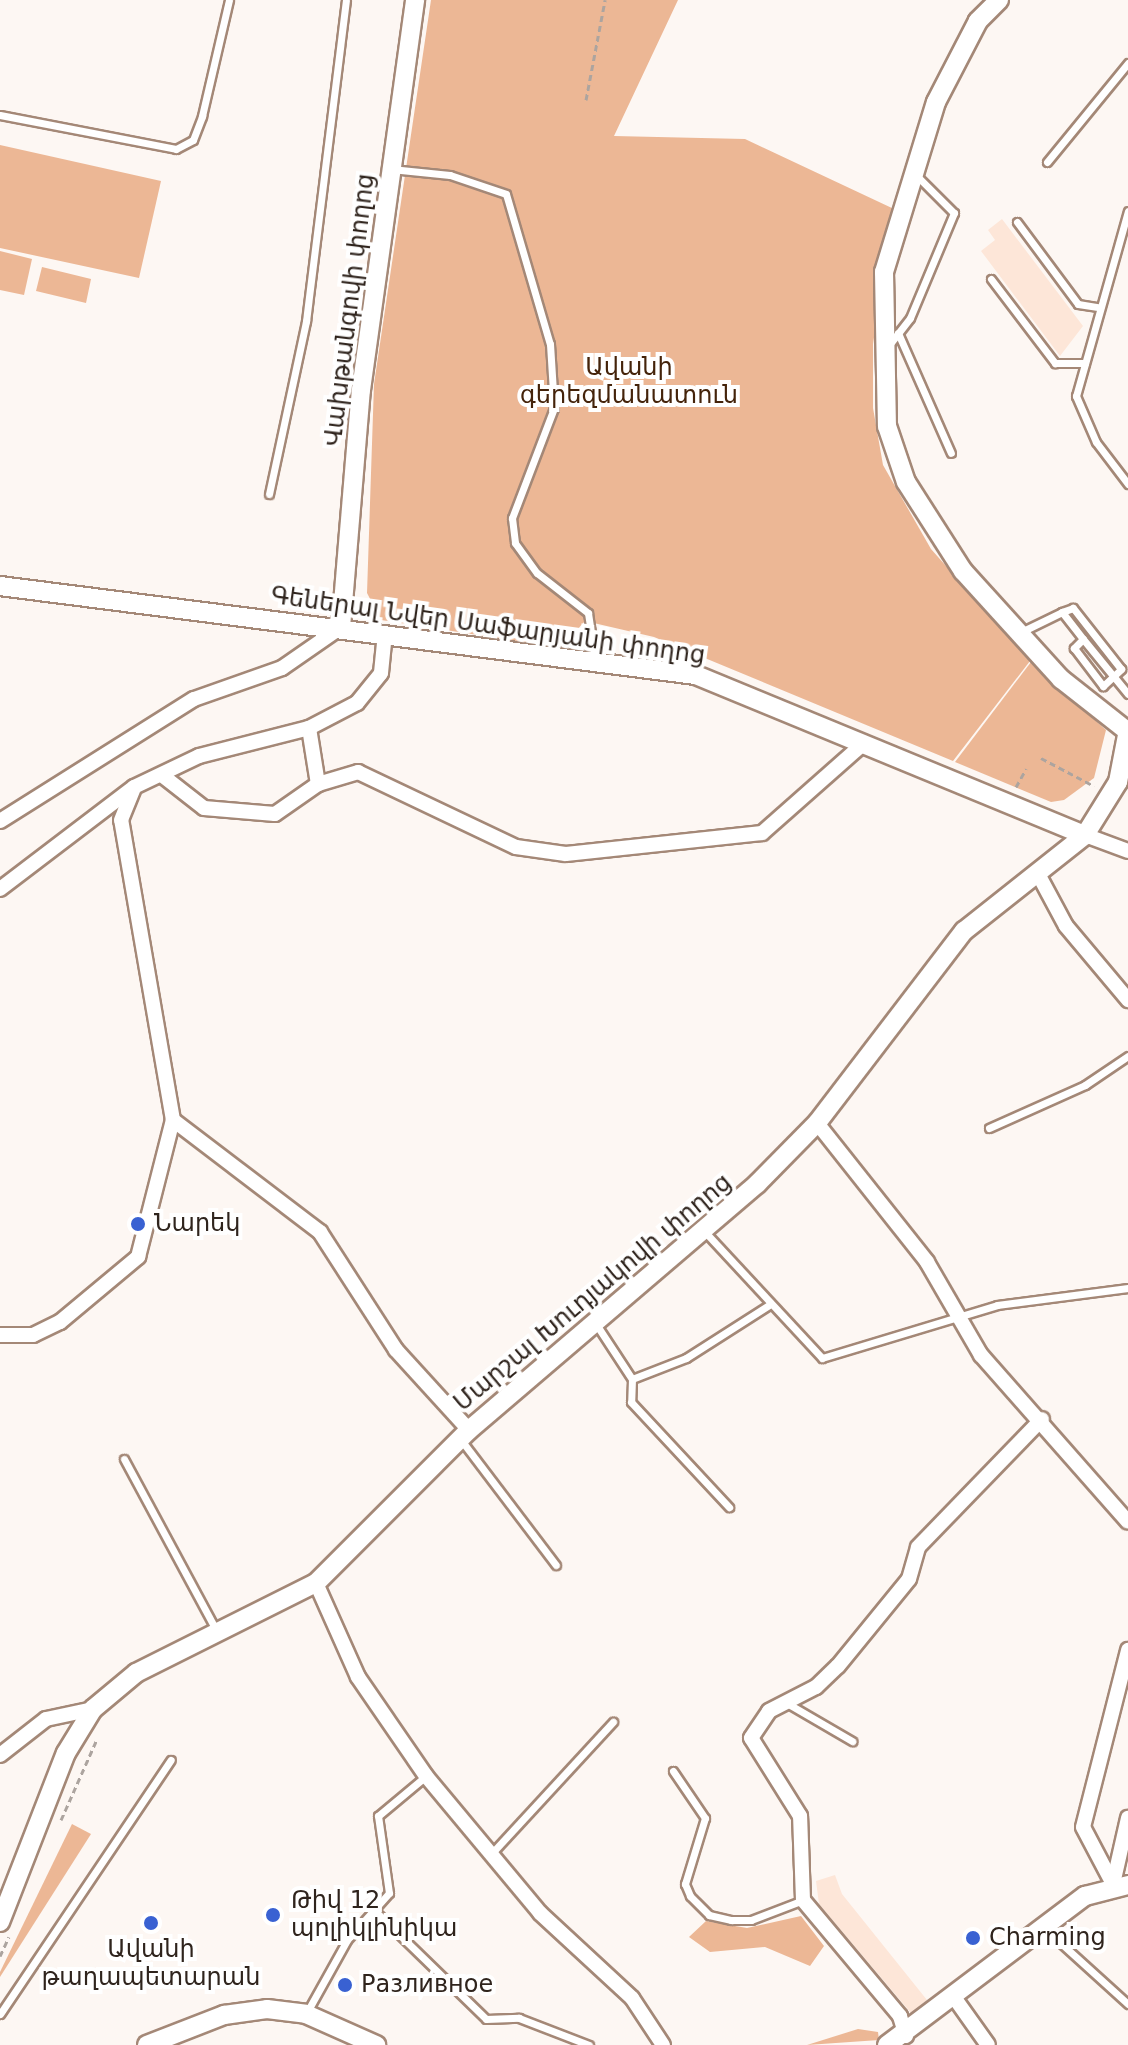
<!DOCTYPE html>
<meta charset="utf-8">
<style>
body{margin:0}
#map{position:relative;width:1128px;height:2045px;overflow:hidden;background:#fdf7f3;font-family:"DejaVu Sans","Noto Sans Armenian",sans-serif}
div>[style]{position:absolute}
.built>*{inset:0;background:#fde6d8}
.green>*{inset:0;background:#ecb795}
.path>*{height:3px;margin-top:-1.5px;transform-origin:0;background:repeating-linear-gradient(90deg,#aca49f 0 6px,transparent 0 10px)}
.roads{filter:drop-shadow(2px 0 #a48877) drop-shadow(-2px 0 #a48877) drop-shadow(0 2px #a48877) drop-shadow(0 -2px #a48877)}
.service>*{height:7px;margin:-3.5px;padding:0 3.5px;transform-origin:3.5px;border-radius:3.5px;background:#fff}
.minor>*{height:14px;margin:-7px;padding:0 7px;transform-origin:7px;border-radius:7px;background:#fff}
.tertiary>*{height:18px;margin:-9px;padding:0 9px;transform-origin:9px;border-radius:9px;background:#fff}
.dots>*{width:22px;height:22px;translate:-50% -50%;box-sizing:border-box;border:4px solid #fff;border-radius:50%}
span{translate:-50% -50%;white-space:nowrap;text-align:center;line-height:1.15;-webkit-text-stroke:8px #fff;paint-order:stroke}
.street-label{font-size:24px;color:#2f241d}
.park-label{font-size:24px;color:#44230a}
.poi-label{font-size:24px;color:#2f241d}
.left{translate:0 -50%;text-align:left}
</style>
<div id="map">
<div class="built">
<i style="clip-path:polygon(1002px 219px,1083px 326px,1060px 356px,981px 251px,995px 240px,988px 230px)"></i>
<i style="clip-path:polygon(835px 1875px,842px 1894px,927px 2000px,911px 2013px,819px 1904px,816px 1881px)"></i>
</div>
<div class="green">
<i style="clip-path:polygon(431px 0,678px 0,614px 136px,745px 139px,894px 209px,873px 344px,873px 408px,883px 465px,931px 549px,1030px 661px,953px 761px,654px 637px,585px 621px,561px 648px,381px 620px,367px 593px,374px 384px)"></i>
<i style="clip-path:polygon(0 145px,161px 181px,139px 278px,0 248px)"></i>
<i style="clip-path:polygon(0 251px,32px 259px,24px 295px,0 290px)"></i>
<i style="clip-path:polygon(42px 267px,91px 279px,86px 303px,36px 291px)"></i>
<i style="clip-path:polygon(1031px 662px,1106px 730px,1094px 778px,1064px 800px,1051px 802px,955px 762px)"></i>
<i style="clip-path:polygon(72px 1824px,91px 1834px,0 1977px,0 1972px)"></i>
<i style="clip-path:polygon(801px 1916px,824px 1946px,810px 1966px,765px 1947px,710px 1952px,689px 1937px,706px 1921px,747px 1928px)"></i>
<i style="clip-path:polygon(858px 2029px,878px 2032px,879px 2040px,807px 2045px)"></i>
</div>
<div class="path">
<i style="left:586px;top:100px;width:102px;rotate:-79.2deg"></i>
<i style="left:1041px;top:758px;width:60px;rotate:27.8deg"></i>
<i style="left:1016px;top:787px;width:21px;rotate:-61deg"></i>
<i style="left:61px;top:1820px;width:89px;rotate:-66deg"></i>
<i style="left:0;top:1956px;width:21px;rotate:-65deg"></i>
</div>
<div class="roads">
<div class="service">
<i style="left:0;top:115px;width:179px;rotate:10.9deg"></i>
<i style="left:176px;top:149px;width:19px;rotate:-28deg"></i>
<i style="left:193px;top:140px;width:26px;rotate:-69deg"></i>
<i style="left:202px;top:116px;width:119px;rotate:-76.9deg"></i>
<i style="left:1047px;top:162px;width:128px;rotate:-50.7deg"></i>
<i style="left:391px;top:169px;width:59px;rotate:5.8deg"></i>
<i style="left:450px;top:175px;width:59px;rotate:18.7deg"></i>
<i style="left:506px;top:194px;width:156px;rotate:73.7deg"></i>
<i style="left:550px;top:344px;width:64px;rotate:86.4deg"></i>
<i style="left:554px;top:408px;width:118px;rotate:110.9deg"></i>
<i style="left:512px;top:518px;width:25px;rotate:83deg"></i>
<i style="left:515px;top:543px;width:37px;rotate:54deg"></i>
<i style="left:537px;top:573px;width:65px;rotate:38.1deg"></i>
<i style="left:588px;top:613px;width:47px;rotate:81.3deg"></i>
<i style="left:1128px;top:211px;width:192px;rotate:105.7deg"></i>
<i style="left:1076px;top:396px;width:50px;rotate:66.5deg"></i>
<i style="left:1096px;top:442px;width:53px;rotate:52.7deg"></i>
<i style="left:1017px;top:222px;width:102px;rotate:53.4deg"></i>
<i style="left:1078px;top:304px;width:20px;rotate:9deg"></i>
<i style="left:991px;top:279px;width:106px;rotate:52.7deg"></i>
<i style="left:1055px;top:363px;width:30px"></i>
<i style="left:898px;top:333px;width:131px;rotate:66.2deg"></i>
<i style="left:889px;top:345px;width:34px;rotate:-52deg"></i>
<i style="left:910px;top:318px;width:114px;rotate:-67.3deg"></i>
<i style="left:954px;top:213px;width:55px;rotate:-135deg"></i>
<i style="left:269px;top:494px;width:177px;rotate:-77.9deg"></i>
<i style="left:306px;top:321px;width:323px;rotate:-82.9deg"></i>
<i style="left:1021px;top:632px;width:46px;rotate:-26deg"></i>
<i style="left:1062px;top:612px;width:34px;rotate:52deg"></i>
<i style="left:1083px;top:639px;width:13px;rotate:135deg"></i>
<i style="left:1074px;top:648px;width:48px;rotate:52.7deg"></i>
<i style="left:1103px;top:686px;width:25px;rotate:-43deg"></i>
<i style="left:1121px;top:669px;width:78px;rotate:-128.2deg"></i>
<i style="left:1073px;top:608px;width:12px;rotate:160deg"></i>
<i style="left:1083px;top:639px;width:71px;rotate:50.7deg"></i>
<i style="left:989px;top:1128px;width:105px;rotate:-24.1deg"></i>
<i style="left:1085px;top:1085px;width:52px;rotate:-34deg"></i>
<i style="left:705px;top:1232px;width:172px;rotate:47.1deg"></i>
<i style="left:822px;top:1358px;width:183px;rotate:-16.8deg"></i>
<i style="left:997px;top:1305px;width:132px;rotate:-7.4deg"></i>
<i style="left:596px;top:1324px;width:66px;rotate:56.8deg"></i>
<i style="left:632px;top:1379px;width:23px;rotate:92deg"></i>
<i style="left:631px;top:1402px;width:144px;rotate:47deg"></i>
<i style="left:632px;top:1379px;width:58px;rotate:-21.3deg"></i>
<i style="left:686px;top:1358px;width:98px;rotate:-32.6deg"></i>
<i style="left:461px;top:1440px;width:157px;rotate:52.8deg"></i>
<i style="left:124px;top:1459px;width:194px;rotate:61.7deg"></i>
<i style="left:785px;top:1702px;width:78px;rotate:30.2deg"></i>
<i style="left:673px;top:1771px;width:57px;rotate:55.8deg"></i>
<i style="left:705px;top:1818px;width:69px;rotate:106.9deg"></i>
<i style="left:685px;top:1884px;width:13px;rotate:67deg"></i>
<i style="left:690px;top:1896px;width:27px;rotate:45deg"></i>
<i style="left:709px;top:1915px;width:23px;rotate:13deg"></i>
<i style="left:731px;top:1920px;width:20px"></i>
<i style="left:751px;top:1920px;width:56px;rotate:-21deg"></i>
<i style="left:491px;top:1854px;width:180px;rotate:-47.3deg"></i>
<i style="left:374px;top:1910px;width:156px;rotate:44.2deg"></i>
<i style="left:486px;top:2019px;width:33px;rotate:-2deg"></i>
<i style="left:519px;top:2018px;width:75px;rotate:21.1deg"></i>
<i style="left:1043px;top:1927px;width:115px;rotate:42.2deg"></i>
<i style="left:307px;top:2012px;width:82px;rotate:-60.9deg"></i>
<i style="left:347px;top:1940px;width:63px;rotate:-48.2deg"></i>
<i style="left:389px;top:1893px;width:78px;rotate:-98.1deg"></i>
<i style="left:378px;top:1816px;width:62px;rotate:-39.8deg"></i>
<i style="left:0;top:2014px;width:306px;rotate:-56.1deg"></i>
</div>
<div class="minor">
<i style="left:309px;top:728px;width:57px;rotate:80.9deg"></i>
<i style="left:163px;top:776px;width:52px;rotate:38deg"></i>
<i style="left:204px;top:808px;width:71px;rotate:4.8deg"></i>
<i style="left:275px;top:814px;width:52px;rotate:-34.9deg"></i>
<i style="left:318px;top:784px;width:42px;rotate:-16.7deg"></i>
<i style="left:358px;top:772px;width:175px;rotate:25.4deg"></i>
<i style="left:516px;top:847px;width:50px;rotate:8deg"></i>
<i style="left:566px;top:854px;width:197px;rotate:-6.1deg"></i>
<i style="left:762px;top:833px;width:135px;rotate:-41.4deg"></i>
<i style="left:0;top:821px;width:229px;rotate:-32.2deg"></i>
<i style="left:194px;top:699px;width:93px;rotate:-19.4deg"></i>
<i style="left:282px;top:668px;width:72px;rotate:-34.8deg"></i>
<i style="left:1085px;top:835px;width:46px;rotate:20.4deg"></i>
<i style="left:1037px;top:872px;width:61px;rotate:61.8deg"></i>
<i style="left:1066px;top:926px;width:97px;rotate:50deg"></i>
<i style="left:0;top:889px;width:168px;rotate:-37.3deg"></i>
<i style="left:134px;top:787px;width:72px;rotate:-25.5deg"></i>
<i style="left:199px;top:756px;width:114px;rotate:-14.3deg"></i>
<i style="left:309px;top:728px;width:54px;rotate:-27.5deg"></i>
<i style="left:357px;top:703px;width:38px;rotate:-51deg"></i>
<i style="left:381px;top:673px;width:40px;rotate:-84.3deg"></i>
<i style="left:173px;top:1120px;width:185px;rotate:37.3deg"></i>
<i style="left:320px;top:1232px;width:140px;rotate:57.2deg"></i>
<i style="left:396px;top:1350px;width:108px;rotate:47.6deg"></i>
<i style="left:817px;top:1123px;width:177px;rotate:51.6deg"></i>
<i style="left:927px;top:1262px;width:108px;rotate:59.9deg"></i>
<i style="left:981px;top:1355px;width:222px;rotate:48.6deg"></i>
<i style="left:0;top:1335px;width:33px"></i>
<i style="left:33px;top:1335px;width:30px;rotate:-26deg"></i>
<i style="left:60px;top:1322px;width:102px;rotate:-39.8deg"></i>
<i style="left:138px;top:1257px;width:141px;rotate:-75.7deg"></i>
<i style="left:173px;top:1120px;width:304px;rotate:-99.8deg"></i>
<i style="left:121px;top:820px;width:35px;rotate:-68deg"></i>
<i style="left:316px;top:1583px;width:103px;rotate:65.9deg"></i>
<i style="left:358px;top:1677px;width:120px;rotate:55.5deg"></i>
<i style="left:426px;top:1776px;width:178px;rotate:50.2deg"></i>
<i style="left:540px;top:1913px;width:125px;rotate:42.7deg"></i>
<i style="left:632px;top:1998px;width:56px;rotate:56.6deg"></i>
<i style="left:0;top:1755px;width:58px;rotate:-38deg"></i>
<i style="left:46px;top:1719px;width:48px;rotate:-12deg"></i>
<i style="left:1113px;top:1884px;width:64px;rotate:-117.8deg"></i>
<i style="left:1083px;top:1827px;width:183px;rotate:-75.7deg"></i>
<i style="left:1113px;top:1884px;width:68px;rotate:-77.2deg"></i>
<i style="left:956px;top:2000px;width:55px;rotate:54.6deg"></i>
<i style="left:906px;top:2036px;width:21px;rotate:-107deg"></i>
<i style="left:900px;top:2016px;width:151px;rotate:-129.9deg"></i>
<i style="left:803px;top:1900px;width:84px;rotate:-92deg"></i>
<i style="left:800px;top:1816px;width:92px;rotate:-122.1deg"></i>
<i style="left:751px;top:1738px;width:32px;rotate:-56deg"></i>
<i style="left:769px;top:1711px;width:53px;rotate:-27.1deg"></i>
<i style="left:816px;top:1687px;width:30px;rotate:-44deg"></i>
<i style="left:838px;top:1666px;width:112px;rotate:-50.8deg"></i>
<i style="left:909px;top:1579px;width:33px;rotate:-74deg"></i>
<i style="left:918px;top:1547px;width:178px;rotate:-45.9deg"></i>
</div>
<div class="tertiary">
<i style="left:999px;top:0;width:30px;rotate:135deg"></i>
<i style="left:978px;top:21px;width:91px;rotate:117.4deg"></i>
<i style="left:936px;top:102px;width:178px;rotate:107deg"></i>
<i style="left:884px;top:272px;width:154px;rotate:88.9deg"></i>
<i style="left:887px;top:426px;width:59px;rotate:71.3deg"></i>
<i style="left:906px;top:482px;width:106px;rotate:57.4deg"></i>
<i style="left:963px;top:571px;width:146px;rotate:47.8deg"></i>
<i style="left:1061px;top:679px;width:84px;rotate:38.2deg"></i>
<i style="left:0;top:586px;width:702px;rotate:7.29deg"></i>
<i style="left:696px;top:675px;width:421px;rotate:22.4deg"></i>
<i style="left:341px;top:627px;width:238px;rotate:-85.2deg"></i>
<i style="left:361px;top:390px;width:394px;rotate:-82.1deg"></i>
<i style="left:0;top:1922px;width:181px;rotate:-68.7deg"></i>
<i style="left:66px;top:1753px;width:52px;rotate:-58.5deg"></i>
<i style="left:93px;top:1709px;width:56px;rotate:-39.9deg"></i>
<i style="left:136px;top:1673px;width:201px;rotate:-26.6deg"></i>
<i style="left:316px;top:1583px;width:216px;rotate:-45deg"></i>
<i style="left:469px;top:1430px;width:379px;rotate:-40.5deg"></i>
<i style="left:757px;top:1184px;width:86px;rotate:-45.5deg"></i>
<i style="left:817px;top:1123px;width:242px;rotate:-52.6deg"></i>
<i style="left:964px;top:931px;width:154px;rotate:-38.4deg"></i>
<i style="left:1085px;top:835px;width:62px;rotate:-58.1deg"></i>
<i style="left:1118px;top:782px;width:53px;rotate:-79.1deg"></i>
<i style="left:147px;top:2045px;width:83px;rotate:-21.3deg"></i>
<i style="left:224px;top:2015px;width:43px;rotate:-7.9deg"></i>
<i style="left:267px;top:2009px;width:39px;rotate:7deg"></i>
<i style="left:306px;top:2014px;width:77px;rotate:23.9deg"></i>
<i style="left:887px;top:2045px;width:248px;rotate:-37deg"></i>
<i style="left:1085px;top:1896px;width:44px;rotate:-14.3deg"></i>
</div>
</div>
<div class="dots">
<i style="left:138px;top:1224px;background:#3961d2"></i>
<i style="left:273px;top:1915px;background:#3961d2"></i>
<i style="left:151px;top:1923px;background:#3961d2"></i>
<i style="left:973px;top:1938px;background:#3961d2"></i>
<i style="left:345px;top:1985px;background:#3961d2"></i>
</div>
<div class="street-label">
<span style="left:350px;top:310px;rotate:-83deg">Վախթանգովի փողոց</span>
<span style="left:488px;top:626px;rotate:8deg">Գեներալ Նվեր Սաֆարյանի փողոց</span>
<span style="left:593px;top:1293px;rotate:-40deg">Մարշալ Խուդյակովի փողոց</span>
</div>
<div class="park-label">
<span style="left:629px;top:382px">Ավանի<br>գերեզմանատուն</span>
</div>
<div class="poi-label">
<span class="left" style="left:154px;top:1224px">Նարեկ</span>
<span class="left" style="left:291px;top:1915px">Թիվ 12<br>պոլիկլինիկա</span>
<span class="left" style="left:989px;top:1938px">Charming</span>
<span style="left:151px;top:1964px">Ավանի<br>թաղապետարան</span>
<span class="left" style="left:361px;top:1985px">Разливное</span>
</div>
</div>
